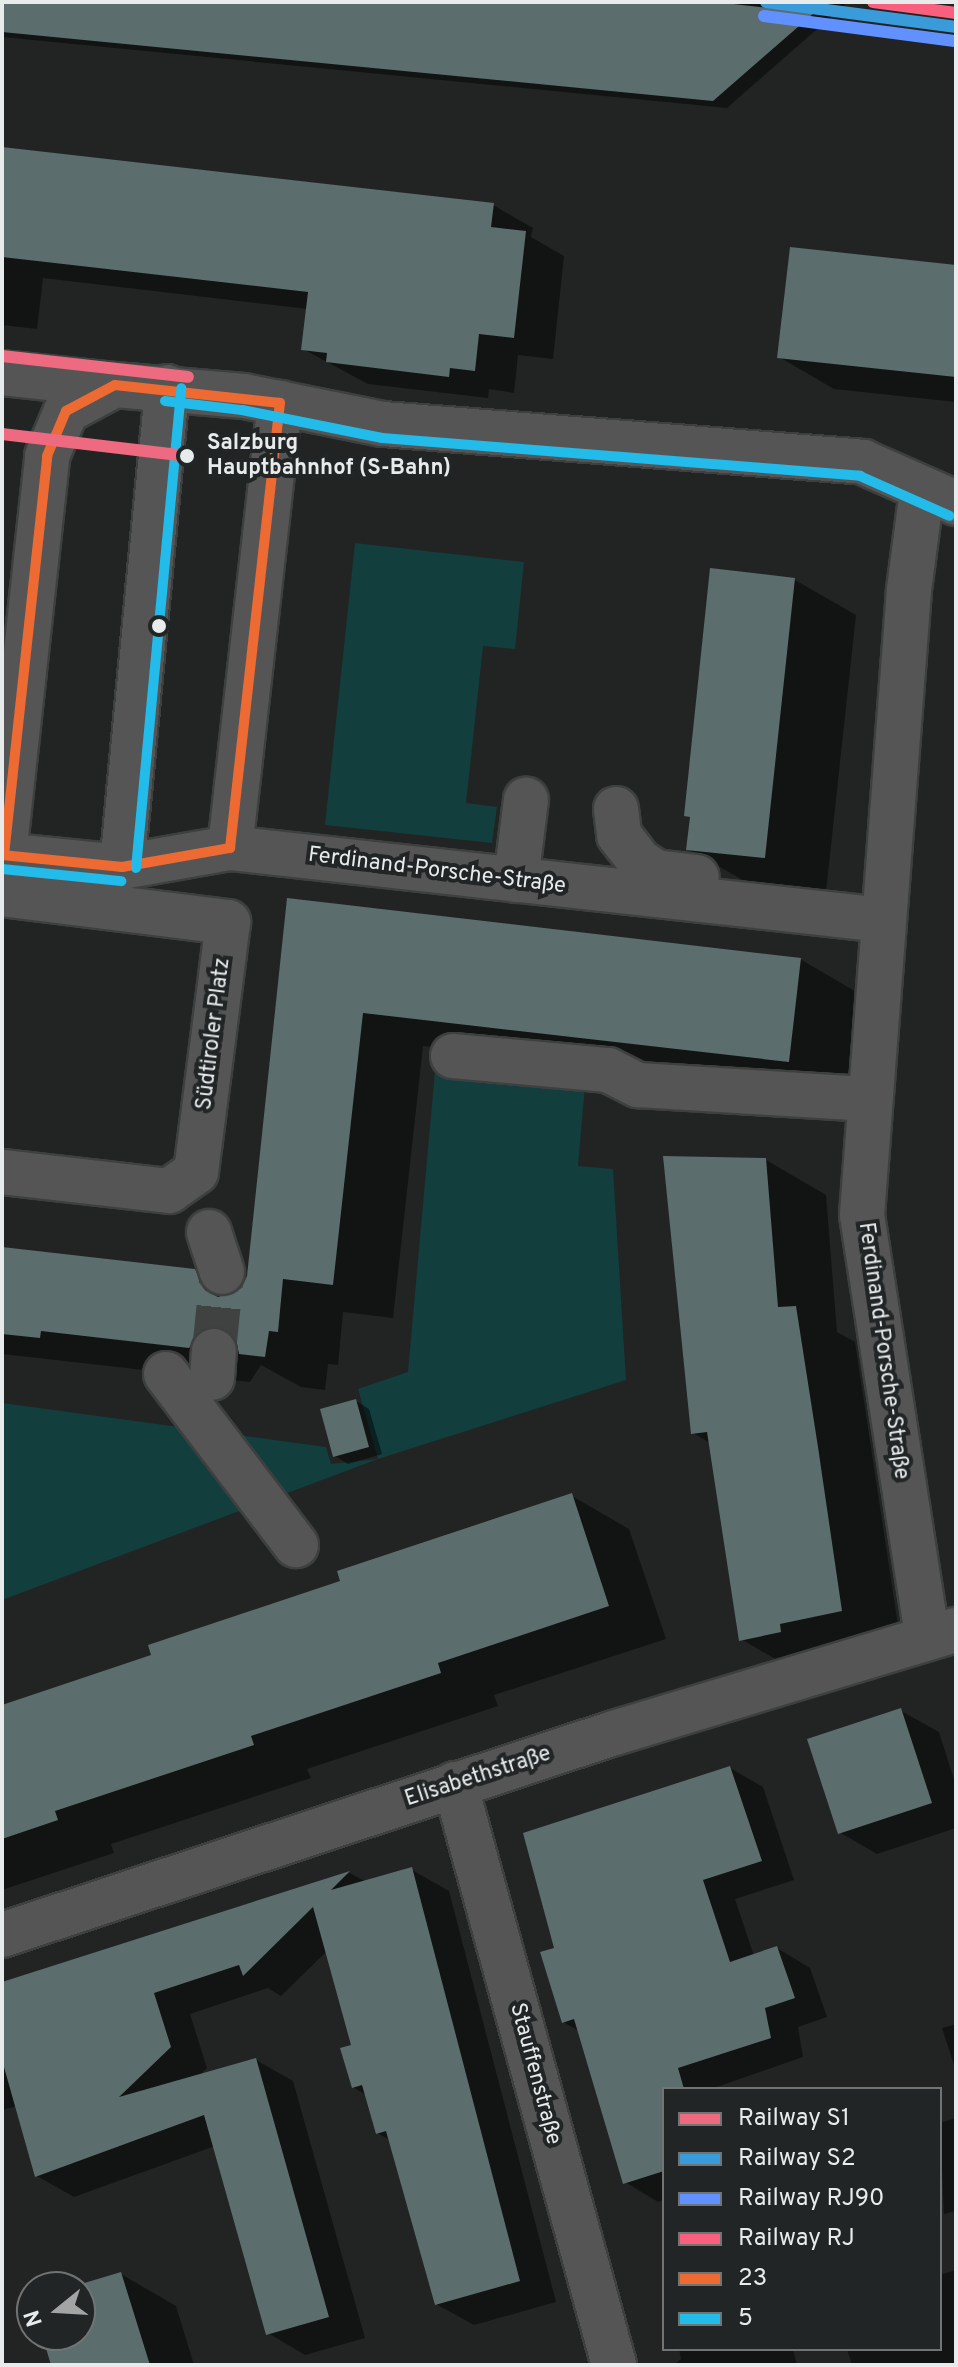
<!DOCTYPE html>
<meta charset="utf-8">
<style>
body{margin:0}
#map{position:relative;width:958px;height:2367px;overflow:hidden;background:#222424;font-family:Overpass,sans-serif}
div>[style]{position:absolute}
.green>*{inset:0;background:#123e3d}
.shadow>*{inset:0;background:#0007}
.building>*{inset:0;background:#5c6d6d}
.minor-tunnel>*{height:44px;margin-top:-22px;transform-origin:0;background:repeating-linear-gradient(90deg,#404242 0 44px,transparent 0 66px)}
.roads{filter:drop-shadow(2px 0 #3e4040) drop-shadow(-2px 0 #3e4040) drop-shadow(0 2px #3e4040) drop-shadow(0 -2px #3e4040)}
.minor>*{height:44px;margin:-22px;padding:0 22px;transform-origin:22px;border-radius:22px;background:#555}
.bus-1>*{height:10px;margin:-5px;padding:0 5px;transform-origin:5px;border-radius:5px;background:#ee6a33}
.bus-2>*{height:10px;margin:-5px;padding:0 5px;transform-origin:5px;border-radius:5px;background:#22bbea}
.rail-1>*{height:12px;margin:-6px;padding:0 6px;transform-origin:6px;border-radius:6px;background:#ed6a81}
.rail-2>*{height:12px;margin:-6px;padding:0 6px;transform-origin:6px;border-radius:6px;background:#3a9bda}
.rail-3>*{height:12px;margin:-6px;padding:0 6px;transform-origin:6px;border-radius:6px;background:#6091ff}
.rail-4>*{height:12px;margin:-6px;padding:0 6px;transform-origin:6px;border-radius:6px;background:#f8607d}
.dots>*{width:22px;height:22px;translate:-50% -50%;box-sizing:border-box;border:4px solid #212525;border-radius:50%}
span{translate:-50% -50%;white-space:nowrap;text-align:center;line-height:1.15;-webkit-text-stroke:8px #212525;paint-order:stroke}
.stop-label{font-size:22px;color:#e8ebeb;font-weight:700}
.left{translate:0 -50%;text-align:left}
.street-label{font-size:22px;color:#e8ebeb}
.frame{position:absolute;inset:0;border:4px solid #e8ebeb;pointer-events:none}
.legend{position:absolute;left:662px;top:2087px;width:280px;height:264px;box-sizing:border-box;background:#212525;border:2px solid #717474;margin:0;padding:10px 14px;list-style:none;font-size:24px;color:#e8ebeb}
.legend li{display:flex;align-items:center;gap:16px;height:40px}
.legend b{width:40px;border:2px solid #717474}
.north{position:absolute;left:16px;top:2271px;width:80px;height:80px;box-sizing:border-box;background:#212525;border:2px solid #717474;border-radius:50%;rotate:252deg;font-size:22px;font-weight:700;line-height:32px;text-align:center;color:#e8ebeb}
.north::after{content:'';display:block;margin:auto;width:28px;height:36px;background:#a3a5a5;clip-path:polygon(50% 0,100% 100%,50% 72%,0 100%)}
</style>
<div id="map">
<div class="green">
<i style="clip-path:polygon(355px 543px,524px 562px,515px 649px,483px 646px,466px 803px,497px 807px,492px 843px,325px 825px)"></i>
<i style="clip-path:polygon(435px 1071px,585px 1085px,578px 1166px,613px 1169px,626px 1380px,378px 1459px,2px 1600px,2px 1403px,326px 1447px,331px 1464px,378px 1459px,358px 1389px,408px 1372px)"></i>
</div>
<div class="shadow">
<i style="clip-path:polygon(2px 2px,848px 2px,727px 108px,2px 37px)"></i>
<i style="clip-path:polygon(2px 149px,493px 205px,533px 228px,531px 237px,564px 256px,553px 359px,518px 355px,514px 393px,489px 389px,488px 398px,368px 384px,303px 349px,308px 309px,43px 278px,37px 329px,2px 325px)"></i>
<i style="clip-path:polygon(956px 267px,956px 402px,834px 389px,779px 357px)"></i>
<i style="clip-path:polygon(795px 580px,856px 615px,826px 892px,750px 884px,688px 849px,692px 819px,686px 815px)"></i>
<i style="clip-path:polygon(289px 900px,800px 959px,860px 994px,848px 1095px,423px 1046px,393px 1318px,343px 1312px,338px 1365px,328px 1364px,325px 1390px,301px 1387px,261px 1365px,250px 1382px,2px 1354px,2px 1249px,194px 1271px,234px 1294px,248px 1277px)"></i>
<i style="clip-path:polygon(766px 1160px,826px 1195px,837px 1332px,855px 1342px,901px 1645px,801px 1674px,741px 1639px,710px 1443px,693px 1433px)"></i>
<i style="clip-path:polygon(356px 1401px,369px 1409px,382px 1454px,348px 1464px,335px 1456px)"></i>
<i style="clip-path:polygon(572px 1496px,629px 1529px,666px 1639px,494px 1695px,498px 1706px,307px 1769px,311px 1778px,111px 1844px,114px 1853px,2px 1890px,2px 1707px,154px 1656px)"></i>
<i style="clip-path:polygon(901px 1711px,939px 1732px,956px 1786px,956px 1828px,877px 1854px,839px 1832px)"></i>
<i style="clip-path:polygon(730px 1768px,763px 1787px,794px 1880px,735px 1899px,754px 1956px,777px 1948px,810px 1968px,827px 2017px,798px 2027px,803px 2057px,711px 2089px,664px 2089px,664px 2200px,658px 2202px,625px 2182px,579px 2031px,563px 2022px,557px 1949px)"></i>
<i style="clip-path:polygon(412px 1870px,449px 1891px,556px 2302px,474px 2325px,436px 2304px,390px 2140px,377px 2133px,366px 2095px,353px 2087px,354px 2046px,327px 1951px,281px 1996px,268px 1988px,190px 2014px,207px 2068px,199px 2076px,256px 2060px,293px 2081px,365px 2338px,305px 2355px,268px 2333px,215px 2146px,74px 2197px,37px 2176px,17px 2106px,2px 2110px,2px 1983px,350px 1873px,366px 1882px)"></i>
<i style="clip-path:polygon(956px 2024px,956px 2071px,942px 2028px)"></i>
<i style="clip-path:polygon(956px 2118px,956px 2211px,944px 2214px,940px 2123px)"></i>
<i style="clip-path:polygon(956px 2270px,956px 2365px,852px 2365px,847px 2349px,940px 2349px,940px 2275px)"></i>
<i style="clip-path:polygon(121px 2274px,176px 2306px,194px 2365px,53px 2365px,44px 2335px,80px 2335px,78px 2287px)"></i>
<i style="clip-path:polygon(679px 2349px,793px 2349px,797px 2365px,674px 2365px,681px 2359px)"></i>
</div>
<div class="building">
<i style="clip-path:polygon(2px 2px,716px 2px,814px 13px,713px 101px,2px 32px)"></i>
<i style="clip-path:polygon(2px 147px,494px 203px,491px 227px,526px 231px,514px 338px,479px 334px,475px 371px,450px 368px,449px 377px,326px 362px,327px 353px,301px 350px,308px 292px,2px 257px)"></i>
<i style="clip-path:polygon(790px 247px,956px 265px,956px 377px,777px 358px)"></i>
<i style="clip-path:polygon(710px 568px,795px 578px,765px 858px,686px 850px,690px 817px,684px 816px)"></i>
<i style="clip-path:polygon(287px 898px,801px 958px,789px 1062px,363px 1013px,333px 1285px,283px 1279px,278px 1332px,269px 1331px,265px 1357px,239px 1354px,236px 1339px,217px 1326px,202px 1329px,189px 1348px,41px 1331px,40px 1338px,2px 1334px,2px 1247px,195px 1269px,205px 1290px,218px 1297px,241px 1288px,247px 1276px)"></i>
<i style="clip-path:polygon(663px 1156px,766px 1158px,778px 1307px,796px 1306px,818px 1447px,842px 1611px,780px 1624px,781px 1632px,739px 1641px,707px 1432px,691px 1434px)"></i>
<i style="clip-path:polygon(356px 1399px,369px 1447px,333px 1457px,320px 1409px)"></i>
<i style="clip-path:polygon(572px 1493px,609px 1606px,438px 1663px,441px 1673px,251px 1736px,254px 1745px,55px 1811px,58px 1820px,2px 1839px,2px 1705px,151px 1655px,148px 1645px,340px 1581px,337px 1571px)"></i>
<i style="clip-path:polygon(901px 1708px,932px 1803px,838px 1834px,807px 1739px)"></i>
<i style="clip-path:polygon(730px 1766px,762px 1861px,703px 1880px,730px 1962px,777px 1946px,795px 1998px,765px 2008px,771px 2038px,678px 2068px,684px 2089px,664px 2089px,664px 2171px,623px 2184px,574px 2019px,562px 2023px,540px 1952px,554px 1948px,523px 1833px)"></i>
<i style="clip-path:polygon(412px 1867px,520px 2281px,435px 2305px,386px 2131px,376px 2134px,362px 2085px,352px 2088px,340px 2048px,351px 2045px,313px 1907px,243px 1976px,239px 1965px,154px 1993px,171px 2047px,119px 2097px,256px 2058px,329px 2317px,266px 2335px,204px 2115px,35px 2177px,2px 2060px,2px 1982px,350px 1871px,331px 1890px)"></i>
<i style="clip-path:polygon(121px 2272px,150px 2365px,51px 2365px,42px 2335px,80px 2335px,80px 2287px,71px 2287px)"></i>
</div>
<div class="minor-tunnel">
<i style="left:214px;top:1351px;width:79px;rotate:-84.2deg"></i>
</div>
<div class="roads">
<div class="minor">
<i style="left:2px;top:373px;width:114px;rotate:6.1deg"></i>
<i style="left:922px;top:491px;width:100px;rotate:97.5deg"></i>
<i style="left:909px;top:590px;width:627px;rotate:94.3deg"></i>
<i style="left:862px;top:1215px;width:426px;rotate:81.2deg"></i>
<i style="left:616px;top:809px;width:26px;rotate:83deg"></i>
<i style="left:619px;top:835px;width:34px;rotate:52deg"></i>
<i style="left:640px;top:862px;width:19px;rotate:32deg"></i>
<i style="left:656px;top:872px;width:41px;rotate:7deg"></i>
<i style="left:230px;top:848px;width:448px;rotate:-83.6deg"></i>
<i style="left:2px;top:855px;width:121px;rotate:5.7deg"></i>
<i style="left:122px;top:867px;width:110px;rotate:-10deg"></i>
<i style="left:230px;top:848px;width:656px;rotate:6.3deg"></i>
<i style="left:4px;top:855px;width:401px;rotate:-83.8deg"></i>
<i style="left:47px;top:456px;width:49px;rotate:-67.1deg"></i>
<i style="left:66px;top:411px;width:55px;rotate:-28deg"></i>
<i style="left:115px;top:385px;width:129px;rotate:4.9deg"></i>
<i style="left:244px;top:396px;width:142px;rotate:11.4deg"></i>
<i style="left:383px;top:424px;width:482px;rotate:4.5deg"></i>
<i style="left:863px;top:462px;width:102px;rotate:23.8deg"></i>
<i style="left:122px;top:867px;width:482px;rotate:-84.6deg"></i>
<i style="left:516px;top:880px;width:81px;rotate:-82.9deg"></i>
<i style="left:2px;top:894px;width:228px;rotate:7.1deg"></i>
<i style="left:228px;top:922px;width:252px;rotate:97.3deg"></i>
<i style="left:196px;top:1172px;width:33px;rotate:145deg"></i>
<i style="left:169px;top:1191px;width:168px;rotate:-173.5deg"></i>
<i style="left:453px;top:1056px;width:156px;rotate:5.2deg"></i>
<i style="left:608px;top:1070px;width:34px;rotate:27deg"></i>
<i style="left:638px;top:1085px;width:232px;rotate:3.5deg"></i>
<i style="left:209px;top:1232px;width:42px;rotate:72deg"></i>
<i style="left:166px;top:1374px;width:215px;rotate:52.8deg"></i>
<i style="left:212px;top:1378px;width:27px;rotate:-86deg"></i>
<i style="left:455px;top:1784px;width:602px;rotate:74.69deg"></i>
<i style="left:2px;top:1935px;width:644px;rotate:-18.27deg"></i>
<i style="left:614px;top:1733px;width:357px;rotate:-16.8deg"></i>
</div>
</div>
<div class="bus-1">
<i style="left:230px;top:848px;width:448px;rotate:-83.6deg"></i>
<i style="left:2px;top:855px;width:121px;rotate:5.7deg"></i>
<i style="left:122px;top:867px;width:110px;rotate:-10deg"></i>
<i style="left:4px;top:855px;width:401px;rotate:-83.8deg"></i>
<i style="left:47px;top:456px;width:49px;rotate:-67.1deg"></i>
<i style="left:66px;top:411px;width:55px;rotate:-28deg"></i>
<i style="left:115px;top:385px;width:166px;rotate:6.2deg"></i>
</div>
<div class="bus-2">
<i style="left:165px;top:401px;width:78px;rotate:6.7deg"></i>
<i style="left:242px;top:410px;width:143px;rotate:11.3deg"></i>
<i style="left:382px;top:438px;width:480px;rotate:4.5deg"></i>
<i style="left:860px;top:476px;width:98px;rotate:24deg"></i>
<i style="left:136px;top:868px;width:482px;rotate:-84.6deg"></i>
<i style="left:2px;top:869px;width:120px;rotate:5.8deg"></i>
</div>
<div class="rail-1">
<i style="left:2px;top:356px;width:187px;rotate:6.4deg"></i>
<i style="left:2px;top:434px;width:186px;rotate:6.8deg"></i>
</div>
<div class="rail-2">
<i style="left:766px;top:2px;width:192px;rotate:7.5deg"></i>
</div>
<div class="rail-3">
<i style="left:764px;top:16px;width:192px;rotate:7.5deg"></i>
</div>
<div class="rail-4">
<i style="left:873px;top:2px;width:84px;rotate:7.5deg"></i>
</div>
<div class="dots">
<i style="left:187px;top:456px;background:#e8ebeb"></i>
<i style="left:159px;top:626px;background:#e8ebeb"></i>
</div>
<div class="stop-label">
<span class="left" style="left:207px;top:456px">Salzburg<br>Hauptbahnhof (S-Bahn)</span>
</div>
<div class="street-label">
<span style="left:437px;top:871px;rotate:7deg">Ferdinand-Porsche-Straße</span>
<span style="left:214px;top:1034px;rotate:-83deg">Südtiroler Platz</span>
<span style="left:883px;top:1351px;rotate:82deg">Ferdinand-Porsche-Straße</span>
<span style="left:478px;top:1777px;rotate:-18deg">Elisabethstraße</span>
<span style="left:535px;top:2074px;rotate:75deg">Stauffenstraße</span>
</div>
<div class="frame"></div>
<ul class="legend">
<li><b style="height:10px;background:#ed6a81"></b>Railway S1</li>
<li><b style="height:10px;background:#3a9bda"></b>Railway S2</li>
<li><b style="height:10px;background:#6091ff"></b>Railway RJ90</li>
<li><b style="height:10px;background:#f8607d"></b>Railway RJ</li>
<li><b style="height:10px;background:#ee6a33"></b>23</li>
<li><b style="height:10px;background:#22bbea"></b>5</li>
</ul>
<div class="north">N</div>
</div>
